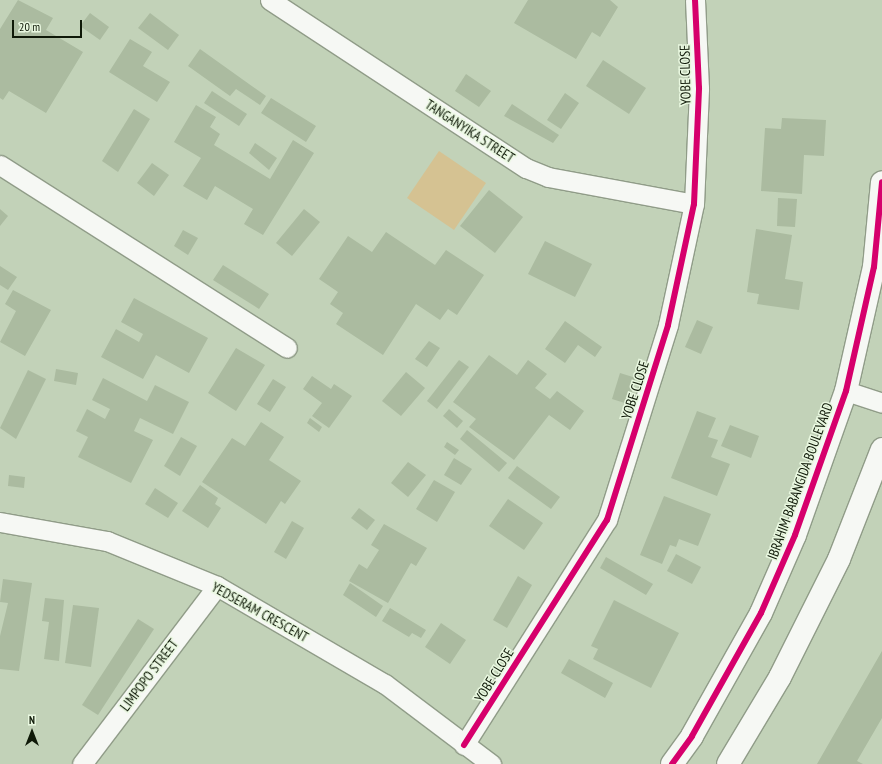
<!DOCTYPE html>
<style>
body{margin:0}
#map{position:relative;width:882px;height:764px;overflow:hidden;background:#c2d2b8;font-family:"PT Sans Narrow",sans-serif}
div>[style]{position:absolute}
.green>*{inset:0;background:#d5c292}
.building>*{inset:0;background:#abbba0}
.roads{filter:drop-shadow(1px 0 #909c88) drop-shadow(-1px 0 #909c88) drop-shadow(0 1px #909c88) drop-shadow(0 -1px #909c88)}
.minor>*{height:19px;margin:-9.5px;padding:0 9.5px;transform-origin:9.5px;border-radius:9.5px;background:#f6f8f4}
.tertiary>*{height:22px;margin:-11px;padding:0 11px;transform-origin:11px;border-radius:11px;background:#f6f8f4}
.cycleway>*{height:6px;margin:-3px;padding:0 3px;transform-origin:3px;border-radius:3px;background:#d6006c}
span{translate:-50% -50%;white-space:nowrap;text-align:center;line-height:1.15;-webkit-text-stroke:3px #e9f8e0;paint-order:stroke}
.street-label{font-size:14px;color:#0f1908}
.north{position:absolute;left:12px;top:712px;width:40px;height:40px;-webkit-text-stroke:3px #e9f8e0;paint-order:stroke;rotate:0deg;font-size:11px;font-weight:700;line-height:16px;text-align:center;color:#0f1908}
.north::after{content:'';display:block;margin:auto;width:14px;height:18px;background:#0f1908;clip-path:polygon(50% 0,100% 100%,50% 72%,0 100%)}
.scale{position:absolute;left:12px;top:20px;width:70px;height:18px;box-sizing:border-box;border:2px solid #0f1908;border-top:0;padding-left:5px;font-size:12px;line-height:14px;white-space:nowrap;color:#0f1908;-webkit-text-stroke:3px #e9f8e0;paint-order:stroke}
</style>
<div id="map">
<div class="green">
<i style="clip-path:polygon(439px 151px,486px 183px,454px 230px,407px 198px)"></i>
</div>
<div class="building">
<i style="clip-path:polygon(18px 0,53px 18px,46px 30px,83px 52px,46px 113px,9px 91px,3px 100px,0 98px,0 29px)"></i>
<i style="clip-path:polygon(528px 0,610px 0,618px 7px,600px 37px,592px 32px,576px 59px,514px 23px)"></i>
<i style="clip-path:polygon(90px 13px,109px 27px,100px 40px,80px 26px)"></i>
<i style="clip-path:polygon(150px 13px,179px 35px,168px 50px,138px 28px)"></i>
<i style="clip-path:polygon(130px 39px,152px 52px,143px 66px,170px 82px,157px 102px,109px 72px)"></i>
<i style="clip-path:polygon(200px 49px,266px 96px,260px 105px,236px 89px,230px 96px,188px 66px)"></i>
<i style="clip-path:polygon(603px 60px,646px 88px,629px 114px,586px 86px)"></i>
<i style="clip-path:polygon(466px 74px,491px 91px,479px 107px,455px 91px)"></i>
<i style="clip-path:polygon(212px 91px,247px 114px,239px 126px,204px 103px)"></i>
<i style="clip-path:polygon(565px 93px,579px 103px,561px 129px,547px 120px)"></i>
<i style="clip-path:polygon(271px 98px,316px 126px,306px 142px,261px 113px)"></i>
<i style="clip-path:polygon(512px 104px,559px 135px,553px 143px,504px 116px)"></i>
<i style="clip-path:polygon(196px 105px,216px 117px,210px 127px,220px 134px,214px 145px,270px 179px,293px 140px,314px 153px,263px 235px,244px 224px,253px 209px,215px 186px,207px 200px,183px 186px,201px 158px,174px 142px)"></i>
<i style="clip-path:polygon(134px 109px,150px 119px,118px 172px,102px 161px)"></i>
<i style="clip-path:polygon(782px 118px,826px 120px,824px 156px,804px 155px,802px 194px,761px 191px,765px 128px,781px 129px)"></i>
<i style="clip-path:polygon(255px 143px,277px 158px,269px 170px,249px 153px)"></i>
<i style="clip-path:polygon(152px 163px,169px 175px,154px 196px,137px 183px)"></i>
<i style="clip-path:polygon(489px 190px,523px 217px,495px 253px,460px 226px)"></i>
<i style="clip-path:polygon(778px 198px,797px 199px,795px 227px,777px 226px)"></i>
<i style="clip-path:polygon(0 209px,8px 216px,0 226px)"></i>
<i style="clip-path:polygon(304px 209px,320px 222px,292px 256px,276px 243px)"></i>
<i style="clip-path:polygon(756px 229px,792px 235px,785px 279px,803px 282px,799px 310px,757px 304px,759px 294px,747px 292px)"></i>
<i style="clip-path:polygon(183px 230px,198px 238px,188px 255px,174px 246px)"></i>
<i style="clip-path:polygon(386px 232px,435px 265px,446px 250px,484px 275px,457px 315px,448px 309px,440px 320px,416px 304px,383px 355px,336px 324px,343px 313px,330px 304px,338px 292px,319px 279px,348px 236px,372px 252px)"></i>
<i style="clip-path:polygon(545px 241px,592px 264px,575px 297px,528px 274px)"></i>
<i style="clip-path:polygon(223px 265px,269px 294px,259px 309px,213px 280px)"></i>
<i style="clip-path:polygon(0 266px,17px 277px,8px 290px,0 285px)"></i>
<i style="clip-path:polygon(13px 290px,51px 310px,25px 356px,0 342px,16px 311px,5px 304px)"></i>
<i style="clip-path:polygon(134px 298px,208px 338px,189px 373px,156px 355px,143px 379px,101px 357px,116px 329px,139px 342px,143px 334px,121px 322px)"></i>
<i style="clip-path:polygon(697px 320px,713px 327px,701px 354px,685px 347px)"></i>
<i style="clip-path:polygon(565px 321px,602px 347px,595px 357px,578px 345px,565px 363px,545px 349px)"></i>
<i style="clip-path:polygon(429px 341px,440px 348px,427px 367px,415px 359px)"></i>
<i style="clip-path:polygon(236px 348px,265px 365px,236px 411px,208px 393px)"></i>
<i style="clip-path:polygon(489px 355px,517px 375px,528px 360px,547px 374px,535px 388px,550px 399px,557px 391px,584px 411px,570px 430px,549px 415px,514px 460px,469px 427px,476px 419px,453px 402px)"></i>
<i style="clip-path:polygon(459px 360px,469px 367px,437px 409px,427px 401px)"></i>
<i style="clip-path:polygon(56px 369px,78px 373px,76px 385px,54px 381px)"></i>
<i style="clip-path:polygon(28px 370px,46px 379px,16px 439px,0 428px)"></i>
<i style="clip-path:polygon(406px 372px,425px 388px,401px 416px,382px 401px)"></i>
<i style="clip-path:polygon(620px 373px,636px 378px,628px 404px,612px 399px)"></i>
<i style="clip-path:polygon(312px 376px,331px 389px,334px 384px,352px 396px,329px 428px,312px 416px,322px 403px,303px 389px)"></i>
<i style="clip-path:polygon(103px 378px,147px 401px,155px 385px,189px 402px,173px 434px,140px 418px,134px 431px,153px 440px,131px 483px,78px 457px,88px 437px,76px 431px,87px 409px,105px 419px,110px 409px,92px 400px)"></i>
<i style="clip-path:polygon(273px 379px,286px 387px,270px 412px,257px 404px)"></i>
<i style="clip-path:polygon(449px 409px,463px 421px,457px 428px,443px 416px)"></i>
<i style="clip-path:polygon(697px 411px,716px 418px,708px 437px,718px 440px,711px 457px,730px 464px,717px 496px,671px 478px)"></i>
<i style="clip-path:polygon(310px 418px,322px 427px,319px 432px,307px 423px)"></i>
<i style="clip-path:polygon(261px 422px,284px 437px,269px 460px,301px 481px,285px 504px,281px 501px,266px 524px,202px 482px,232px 438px,245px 446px)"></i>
<i style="clip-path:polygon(730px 425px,759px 436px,751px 458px,721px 446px)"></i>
<i style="clip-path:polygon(467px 430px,507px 463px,499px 472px,460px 439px)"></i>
<i style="clip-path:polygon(181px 437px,197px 446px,180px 476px,164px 466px)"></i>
<i style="clip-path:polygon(447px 442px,459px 450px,455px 455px,444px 447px)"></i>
<i style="clip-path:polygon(454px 458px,472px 469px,461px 485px,444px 475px)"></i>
<i style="clip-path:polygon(408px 462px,426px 475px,408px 497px,391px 483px)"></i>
<i style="clip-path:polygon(517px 466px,560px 497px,551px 509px,508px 478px)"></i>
<i style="clip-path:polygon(9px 475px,25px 477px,24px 488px,8px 486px)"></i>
<i style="clip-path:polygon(434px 480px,455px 492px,437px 522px,416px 509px)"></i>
<i style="clip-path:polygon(200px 485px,218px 498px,215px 504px,221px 508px,208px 528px,182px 511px)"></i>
<i style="clip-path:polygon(155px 488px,178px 503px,168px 518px,145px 504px)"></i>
<i style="clip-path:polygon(664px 496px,711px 514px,698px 546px,679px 539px,676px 547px,670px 545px,662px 564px,640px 555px)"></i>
<i style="clip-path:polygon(508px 499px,543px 523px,524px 550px,489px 526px)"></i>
<i style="clip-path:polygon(359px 508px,375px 520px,367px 530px,351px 518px)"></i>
<i style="clip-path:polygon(292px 521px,304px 528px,286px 559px,274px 552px)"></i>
<i style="clip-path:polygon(384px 524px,427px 548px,416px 566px,411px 563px,388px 603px,349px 581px,359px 564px,367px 569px,379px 550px,371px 545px)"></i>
<i style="clip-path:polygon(676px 554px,701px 567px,692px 584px,667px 571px)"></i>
<i style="clip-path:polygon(606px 557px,653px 584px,646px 595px,600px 568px)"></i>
<i style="clip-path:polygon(518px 576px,532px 585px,507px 628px,493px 620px)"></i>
<i style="clip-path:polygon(3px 579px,32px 583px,19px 671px,0 669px,0 636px,8px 603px,0 602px)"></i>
<i style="clip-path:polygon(350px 583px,383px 606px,376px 617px,343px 595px)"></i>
<i style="clip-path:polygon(45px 598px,64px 600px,59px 661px,44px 659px,49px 622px,42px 621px)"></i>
<i style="clip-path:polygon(614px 600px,679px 633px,651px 688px,593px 659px,598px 649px,591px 646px)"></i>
<i style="clip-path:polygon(73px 605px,99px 608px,91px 667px,65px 663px)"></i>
<i style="clip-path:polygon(390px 608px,426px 630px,421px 638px,412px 633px,409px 637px,382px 621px)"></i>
<i style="clip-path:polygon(138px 619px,154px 629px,98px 715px,82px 705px)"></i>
<i style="clip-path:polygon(441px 623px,466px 640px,450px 664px,425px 647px)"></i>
<i style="clip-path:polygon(882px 651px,882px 718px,857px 761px,863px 764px,817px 764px)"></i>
<i style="clip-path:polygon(569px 659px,613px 683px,605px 698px,561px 673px)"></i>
</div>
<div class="roads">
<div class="minor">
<i style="left:270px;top:0;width:306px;rotate:33.3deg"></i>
<i style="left:526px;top:168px;width:24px;rotate:22deg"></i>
<i style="left:548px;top:177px;width:148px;rotate:10.5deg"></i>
<i style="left:0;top:165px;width:340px;rotate:32.5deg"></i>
<i style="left:846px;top:391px;width:38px;rotate:18deg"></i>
<i style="left:0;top:522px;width:109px;rotate:10.1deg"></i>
<i style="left:107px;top:541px;width:119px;rotate:22.2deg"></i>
<i style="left:217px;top:586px;width:194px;rotate:30.3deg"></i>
<i style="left:385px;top:684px;width:133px;rotate:37deg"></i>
<i style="left:464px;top:745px;width:267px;rotate:-57.6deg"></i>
<i style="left:607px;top:520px;width:204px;rotate:-72.6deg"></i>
<i style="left:668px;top:325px;width:124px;rotate:-77.9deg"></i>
<i style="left:694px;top:204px;width:116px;rotate:-87.5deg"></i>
<i style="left:699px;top:88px;width:88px;rotate:-92.6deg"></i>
<i style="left:82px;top:764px;width:223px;rotate:-52.8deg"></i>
</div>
<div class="tertiary">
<i style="left:672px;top:764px;width:34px;rotate:-54deg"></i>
<i style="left:692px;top:736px;width:141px;rotate:-60.7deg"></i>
<i style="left:761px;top:613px;width:85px;rotate:-66.4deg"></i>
<i style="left:795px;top:535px;width:153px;rotate:-70.5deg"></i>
<i style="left:846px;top:391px;width:127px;rotate:-77.3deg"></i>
<i style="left:874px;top:267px;width:85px;rotate:-84.6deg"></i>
<i style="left:728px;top:764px;width:101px;rotate:-59.1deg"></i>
<i style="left:780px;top:677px;width:132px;rotate:-63.4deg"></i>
<i style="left:839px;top:559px;width:118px;rotate:-68.6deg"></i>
</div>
</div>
<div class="cycleway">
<i style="left:464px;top:745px;width:267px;rotate:-57.6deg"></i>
<i style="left:607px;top:520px;width:204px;rotate:-72.6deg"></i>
<i style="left:668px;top:325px;width:124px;rotate:-77.9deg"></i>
<i style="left:694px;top:204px;width:116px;rotate:-87.5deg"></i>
<i style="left:699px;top:88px;width:88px;rotate:-92.6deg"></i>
<i style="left:672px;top:764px;width:34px;rotate:-54deg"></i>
<i style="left:692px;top:736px;width:141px;rotate:-60.7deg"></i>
<i style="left:761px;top:613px;width:85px;rotate:-66.4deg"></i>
<i style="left:795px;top:535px;width:153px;rotate:-70.5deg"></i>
<i style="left:846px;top:391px;width:127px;rotate:-77.3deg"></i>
<i style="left:874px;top:267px;width:85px;rotate:-84.6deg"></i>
</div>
<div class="street-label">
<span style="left:685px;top:75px;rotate:-91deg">YOBE CLOSE</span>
<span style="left:470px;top:131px;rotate:33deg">TANGANYIKA STREET</span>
<span style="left:635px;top:390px;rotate:-72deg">YOBE CLOSE</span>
<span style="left:800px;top:481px;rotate:-70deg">IBRAHIM BABANGIDA BOULEVARD</span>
<span style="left:260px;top:612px;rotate:29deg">YEDSERAM CRESCENT</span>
<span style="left:149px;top:675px;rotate:-53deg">LIMPOPO STREET</span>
<span style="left:494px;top:675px;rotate:-58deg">YOBE CLOSE</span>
</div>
<div class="north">N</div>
<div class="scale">20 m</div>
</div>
